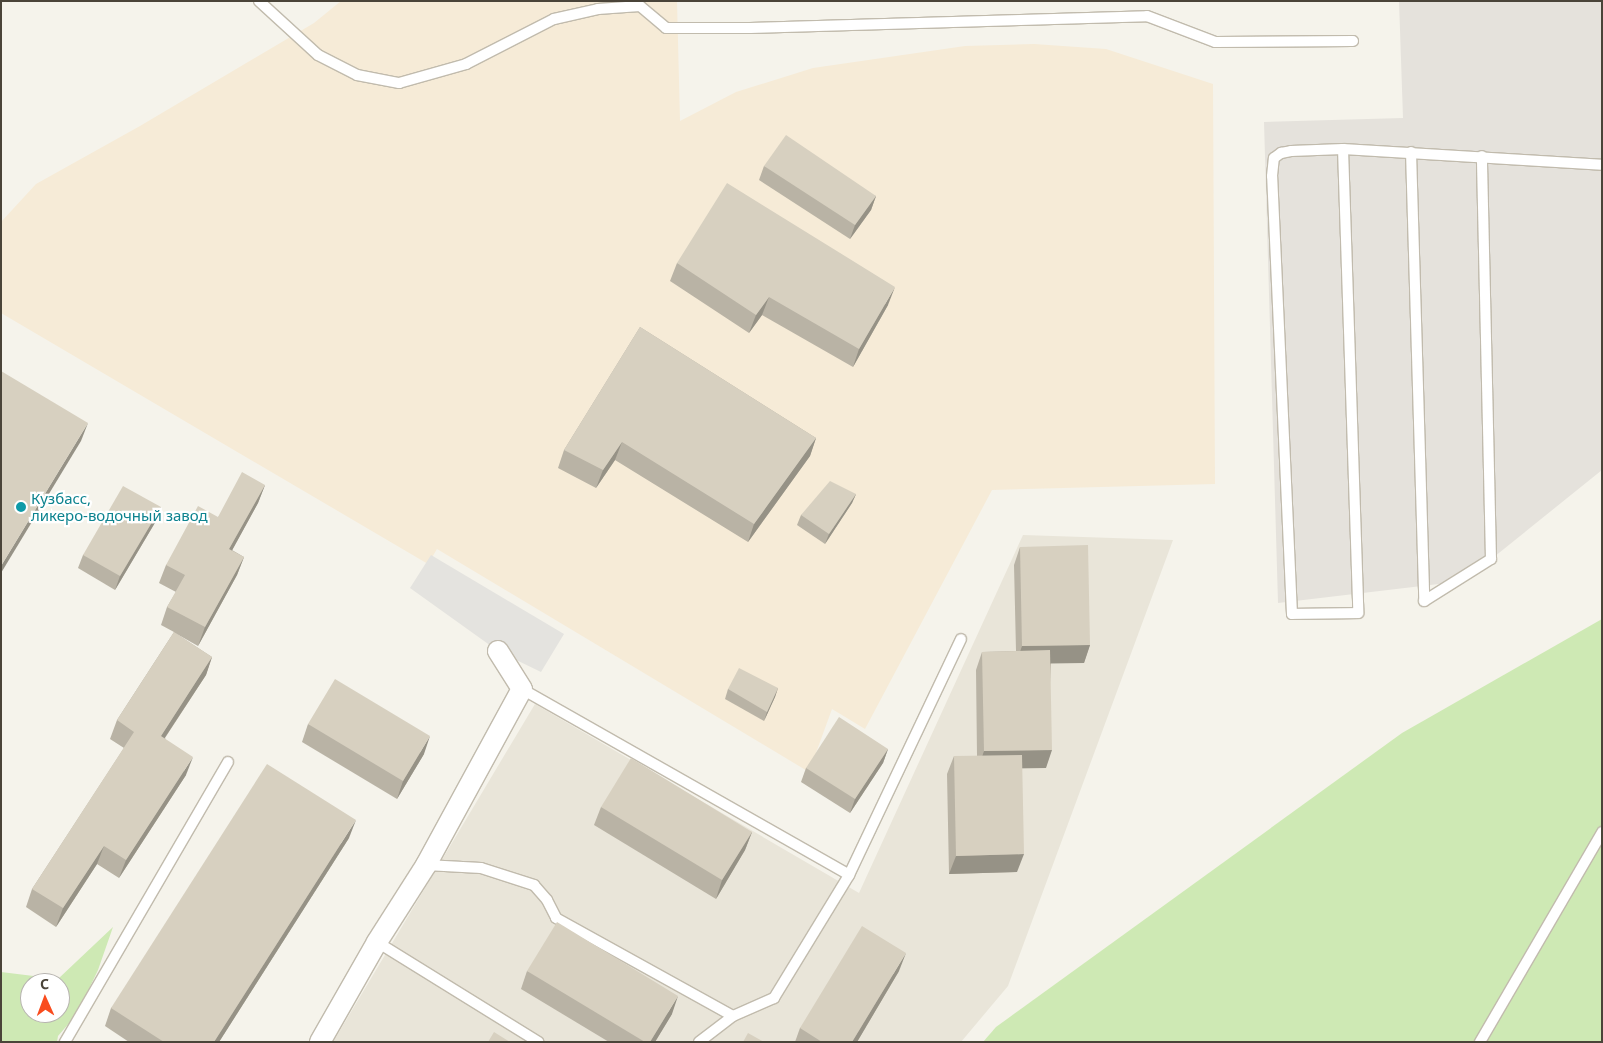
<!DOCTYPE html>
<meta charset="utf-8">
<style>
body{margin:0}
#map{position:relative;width:1603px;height:1043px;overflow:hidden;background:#f5f3eb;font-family:"Noto Sans",sans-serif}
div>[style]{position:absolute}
.residential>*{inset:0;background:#e9e5d9}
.commercial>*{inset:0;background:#f6ebd7}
.industrial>*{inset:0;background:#e5e2dc}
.green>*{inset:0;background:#cee9b4}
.parking>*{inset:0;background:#e4e3df}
.roads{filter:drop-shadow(1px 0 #c1bbad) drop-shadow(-1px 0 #c1bbad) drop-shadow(0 1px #c1bbad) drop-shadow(0 -1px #c1bbad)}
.lane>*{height:10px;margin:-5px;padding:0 5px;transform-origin:5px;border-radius:5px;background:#fff}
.street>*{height:20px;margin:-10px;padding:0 10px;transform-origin:10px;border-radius:10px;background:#fff}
.wall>*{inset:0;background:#b9b3a5}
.shaded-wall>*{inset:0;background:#969286}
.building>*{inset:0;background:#d7d0c0}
.dots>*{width:14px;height:14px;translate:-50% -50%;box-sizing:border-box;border:2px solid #fff;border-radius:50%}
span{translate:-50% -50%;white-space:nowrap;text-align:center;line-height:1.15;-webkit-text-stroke:4.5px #fff;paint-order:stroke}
.culture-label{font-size:15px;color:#0d838f}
.left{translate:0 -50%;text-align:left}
.frame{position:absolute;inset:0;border:2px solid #4a4439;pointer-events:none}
.north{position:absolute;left:20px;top:973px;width:50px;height:50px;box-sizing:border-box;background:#fff;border:1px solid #b7b4b0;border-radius:50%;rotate:358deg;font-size:14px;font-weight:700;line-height:20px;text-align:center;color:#4a4439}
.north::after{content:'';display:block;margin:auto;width:18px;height:22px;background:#f94c1e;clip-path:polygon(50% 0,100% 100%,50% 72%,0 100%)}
</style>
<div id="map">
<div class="residential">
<i style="clip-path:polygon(1023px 535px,1173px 540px,1008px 986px,961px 1042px,333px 1042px,535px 704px,859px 893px)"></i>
</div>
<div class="commercial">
<i style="clip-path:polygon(341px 1px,677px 1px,680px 121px,736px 92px,813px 68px,965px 46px,1034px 44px,1106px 49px,1213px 84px,1215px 484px,992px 490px,865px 729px,832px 709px,809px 772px,437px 549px,428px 564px,1px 313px,1px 222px,36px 184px,140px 126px,314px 23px)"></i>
</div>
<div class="industrial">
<i style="clip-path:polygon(1399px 1px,1602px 1px,1602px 470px,1464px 581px,1278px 603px,1264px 122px,1403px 118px)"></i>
</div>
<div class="green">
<i style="clip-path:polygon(1602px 619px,1602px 1042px,983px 1042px,996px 1027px,1402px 733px)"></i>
<i style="clip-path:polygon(evenodd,113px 927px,98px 970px,77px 1014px,58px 1036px,57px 1042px,1px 1042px,1px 972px,58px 979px,113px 927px,30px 983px,60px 983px,60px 1013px,30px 1013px,30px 983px)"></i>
</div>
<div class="parking">
<i style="clip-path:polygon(431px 555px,564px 634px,541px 672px,498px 651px,410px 588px)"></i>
</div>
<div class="roads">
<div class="lane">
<i style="left:259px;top:1px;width:80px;rotate:42.5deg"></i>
<i style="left:318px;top:55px;width:44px;rotate:27.1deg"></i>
<i style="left:357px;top:75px;width:43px;rotate:10.8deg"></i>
<i style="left:399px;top:83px;width:70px;rotate:-15.8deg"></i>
<i style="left:466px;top:64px;width:99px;rotate:-27.1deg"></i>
<i style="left:554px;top:19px;width:45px;rotate:-12.8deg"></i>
<i style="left:598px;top:9px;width:42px;rotate:-4.1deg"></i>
<i style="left:640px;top:6px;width:34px;rotate:40deg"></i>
<i style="left:666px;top:28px;width:84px"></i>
<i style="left:750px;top:28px;width:397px;rotate:-1.7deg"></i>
<i style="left:1147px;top:16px;width:73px;rotate:20.9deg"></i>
<i style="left:1215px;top:42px;width:138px;rotate:-0.4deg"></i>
<i style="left:1343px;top:149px;width:464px;rotate:88.1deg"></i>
<i style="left:1358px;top:613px;width:66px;rotate:179.1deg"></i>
<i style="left:1292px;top:614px;width:438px;rotate:-92.6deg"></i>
<i style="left:1272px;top:176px;width:18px;rotate:-84deg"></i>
<i style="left:1274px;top:158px;width:9px;rotate:-36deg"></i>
<i style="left:1281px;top:153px;width:10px;rotate:-11deg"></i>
<i style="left:1291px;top:151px;width:52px;rotate:-2.2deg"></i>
<i style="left:1343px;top:149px;width:259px;rotate:3.5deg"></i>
<i style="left:1411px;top:152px;width:449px;rotate:88.3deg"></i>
<i style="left:1424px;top:601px;width:79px;rotate:-32.1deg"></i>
<i style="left:1491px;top:559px;width:403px;rotate:-91.3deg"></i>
<i style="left:522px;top:689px;width:376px;rotate:29.6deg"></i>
<i style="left:849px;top:875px;width:261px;rotate:-64.6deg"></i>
<i style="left:426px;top:865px;width:55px;rotate:3.1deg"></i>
<i style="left:481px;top:868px;width:56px;rotate:17.8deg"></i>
<i style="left:534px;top:885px;width:20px;rotate:49deg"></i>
<i style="left:547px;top:900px;width:20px;rotate:63deg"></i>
<i style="left:556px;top:918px;width:202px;rotate:29deg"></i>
<i style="left:377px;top:942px;width:190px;rotate:31.8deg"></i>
<i style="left:65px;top:1042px;width:324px;rotate:-59.8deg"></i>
<i style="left:699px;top:1042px;width:43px;rotate:-37.4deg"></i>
<i style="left:733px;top:1016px;width:45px;rotate:-23.7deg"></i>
<i style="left:774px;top:998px;width:144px;rotate:-58.6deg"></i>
<i style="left:1480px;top:1042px;width:243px;rotate:-59.8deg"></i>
</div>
<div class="street">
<i style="left:320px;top:1042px;width:115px;rotate:-60.3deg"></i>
<i style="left:377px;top:942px;width:91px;rotate:-57.5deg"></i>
<i style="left:426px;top:865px;width:200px;rotate:-61.4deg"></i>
<i style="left:522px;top:689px;width:45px;rotate:-122.3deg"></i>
</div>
</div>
<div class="wall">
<i style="clip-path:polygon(764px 166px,876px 196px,871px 210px,850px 239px,759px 180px)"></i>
<i style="clip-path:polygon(677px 263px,888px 305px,853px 367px,762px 315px,749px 333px,670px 281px)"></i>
<i style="clip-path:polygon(640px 327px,816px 438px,810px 456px,748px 542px,615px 460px,596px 488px,558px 468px,564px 450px)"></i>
<i style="clip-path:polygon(265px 485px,258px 503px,232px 550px,244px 557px,237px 575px,198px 646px,175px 633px,212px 657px,206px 675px,165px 738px,186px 775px,119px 878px,97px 864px,56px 927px,26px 907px,32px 889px,124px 748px,110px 739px,117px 720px,174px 632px,161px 625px,167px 607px,176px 592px,159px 583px,166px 565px,218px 517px)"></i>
<i style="clip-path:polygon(856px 494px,852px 503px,825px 544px,797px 525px,801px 515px)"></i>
<i style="clip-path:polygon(161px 507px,156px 521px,115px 590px,78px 568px,83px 555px)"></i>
<i style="clip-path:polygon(1020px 547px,1090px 645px,1084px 663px,1051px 663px,1046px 768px,1022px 768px,1017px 872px,949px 874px,947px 774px,954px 756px,977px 756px,976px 670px,982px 652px,1016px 651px,1014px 565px)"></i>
<i style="clip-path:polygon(778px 688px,775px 697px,764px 721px,725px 699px,728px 689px)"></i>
<i style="clip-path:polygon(308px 724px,424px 754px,397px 799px,302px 742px)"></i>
<i style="clip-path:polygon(888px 749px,883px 763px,850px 813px,801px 782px,806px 768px)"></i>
<i style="clip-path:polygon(601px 807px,752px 832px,745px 850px,716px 899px,594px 825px)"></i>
<i style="clip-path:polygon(349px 838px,219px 1042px,129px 1042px,105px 1026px,111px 1008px)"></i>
<i style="clip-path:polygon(527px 971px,672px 1014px,655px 1042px,609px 1042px,521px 989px)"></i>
<i style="clip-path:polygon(899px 971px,857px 1042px,795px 1042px,800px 1028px)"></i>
</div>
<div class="shaded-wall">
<i style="clip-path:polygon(876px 196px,871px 210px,850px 239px,855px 225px)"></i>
<i style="clip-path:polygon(895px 287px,888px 305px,853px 367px,859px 349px)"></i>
<i style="clip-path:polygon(769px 297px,762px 315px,749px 333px,756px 315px)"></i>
<i style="clip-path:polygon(88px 423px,81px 441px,1px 573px,1px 566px)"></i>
<i style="clip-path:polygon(816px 438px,810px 456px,748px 542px,754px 524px)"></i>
<i style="clip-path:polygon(622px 442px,615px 460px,596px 488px,603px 470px)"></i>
<i style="clip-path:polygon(265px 485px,258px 503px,223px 567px,229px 549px)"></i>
<i style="clip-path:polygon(856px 494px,852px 503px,825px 544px,829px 534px)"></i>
<i style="clip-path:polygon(161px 507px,156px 521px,115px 590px,120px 576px)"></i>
<i style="clip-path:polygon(244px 557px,237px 575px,198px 646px,205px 627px)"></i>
<i style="clip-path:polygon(1090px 645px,1084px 663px,1016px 664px,1022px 646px)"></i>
<i style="clip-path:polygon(212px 657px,206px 675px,154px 754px,161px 736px)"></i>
<i style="clip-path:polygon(778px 688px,775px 697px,764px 721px,767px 712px)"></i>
<i style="clip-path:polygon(430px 736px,424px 754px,397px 799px,403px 781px)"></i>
<i style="clip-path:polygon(888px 749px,883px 763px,850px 813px,855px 799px)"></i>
<i style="clip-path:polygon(1052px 750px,1046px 768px,978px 769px,984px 751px)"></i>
<i style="clip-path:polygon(193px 757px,186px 775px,119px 878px,126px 860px)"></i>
<i style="clip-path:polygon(356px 820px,349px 838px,219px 1042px,214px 1042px)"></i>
<i style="clip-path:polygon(752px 832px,745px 850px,716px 899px,722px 880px)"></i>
<i style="clip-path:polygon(104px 846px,97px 864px,56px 927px,63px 908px)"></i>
<i style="clip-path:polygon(1024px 854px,1017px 872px,949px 874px,956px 856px)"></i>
<i style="clip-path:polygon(906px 953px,899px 971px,857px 1042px,852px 1042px)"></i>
<i style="clip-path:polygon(678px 996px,672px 1014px,655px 1042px,650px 1042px)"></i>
</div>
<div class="building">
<i style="clip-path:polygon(786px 135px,876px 196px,855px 225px,764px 166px)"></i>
<i style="clip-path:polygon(727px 183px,895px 287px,859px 349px,769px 297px,756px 315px,677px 263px)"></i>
<i style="clip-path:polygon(640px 327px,816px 438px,754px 524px,622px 442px,603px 470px,564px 450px)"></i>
<i style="clip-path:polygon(1px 371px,88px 423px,1px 566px)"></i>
<i style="clip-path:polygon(242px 472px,265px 485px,229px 549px,244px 557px,205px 627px,167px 607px,185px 575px,166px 565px,198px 506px,218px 517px)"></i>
<i style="clip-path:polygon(830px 481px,856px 494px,829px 534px,801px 515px)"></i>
<i style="clip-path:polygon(123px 486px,161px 507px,120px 576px,83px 555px)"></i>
<i style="clip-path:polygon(1088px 545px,1090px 645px,1022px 646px,1020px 547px)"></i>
<i style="clip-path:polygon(174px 632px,212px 657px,161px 736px,193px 757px,126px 860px,104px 846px,63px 908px,32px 889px,134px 732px,117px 720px)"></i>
<i style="clip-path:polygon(1050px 650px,1052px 750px,984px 751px,982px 652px)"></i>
<i style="clip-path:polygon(739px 668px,778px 688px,767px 712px,728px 689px)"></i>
<i style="clip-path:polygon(335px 679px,430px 736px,403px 781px,308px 724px)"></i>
<i style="clip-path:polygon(839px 717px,888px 749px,855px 799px,806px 768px)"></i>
<i style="clip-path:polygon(1022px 755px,1024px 854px,956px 856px,954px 756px)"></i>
<i style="clip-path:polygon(631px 758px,752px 832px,722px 880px,601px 807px)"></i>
<i style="clip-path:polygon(267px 764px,356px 820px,214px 1042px,164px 1042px,111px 1008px)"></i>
<i style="clip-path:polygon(557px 922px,678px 996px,650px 1042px,645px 1042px,527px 971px)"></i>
<i style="clip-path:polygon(862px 926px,906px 953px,852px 1042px,822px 1042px,800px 1028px)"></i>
<i style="clip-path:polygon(494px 1032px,510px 1042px,488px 1042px)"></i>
<i style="clip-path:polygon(748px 1033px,764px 1042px,743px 1042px)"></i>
</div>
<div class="dots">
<i style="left:21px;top:507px;background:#0f9aa8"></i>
</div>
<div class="culture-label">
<span class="left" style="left:31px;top:507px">Кузбасс,<br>ликеро-водочный завод</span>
</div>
<div class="frame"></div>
<div class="north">С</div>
</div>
